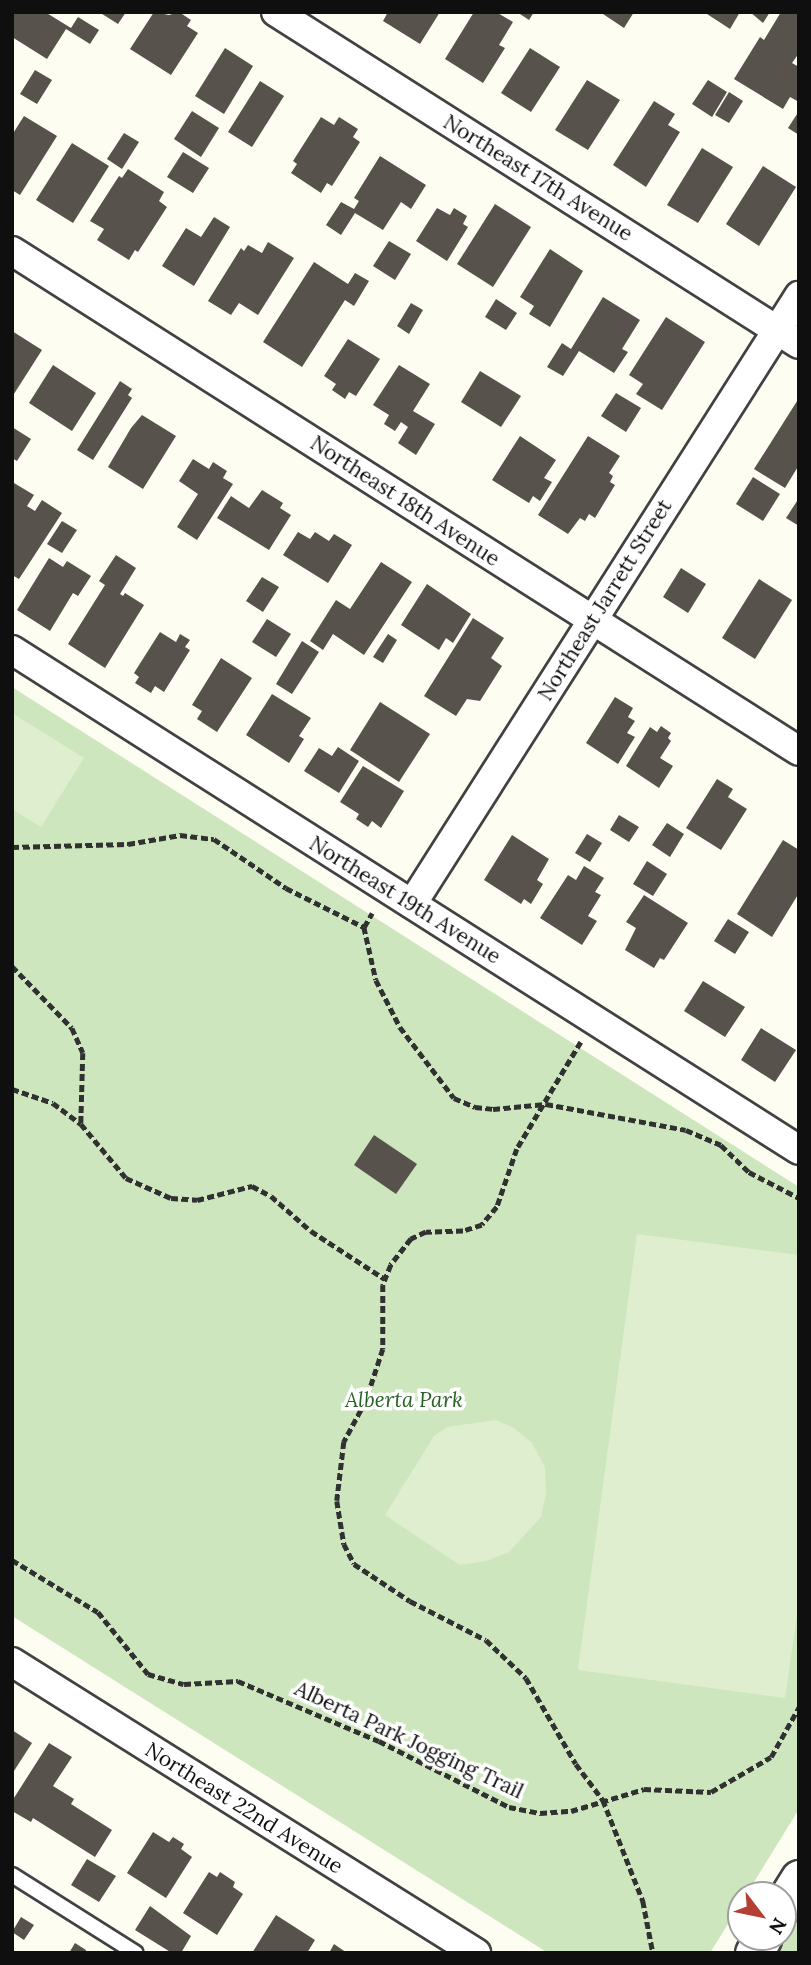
<!DOCTYPE html>
<style>
body{margin:0}
#map{position:relative;width:811px;height:1965px;overflow:hidden;background:#fefdf2;font-family:Lora,serif}
div>[style]{position:absolute}
.green>*{inset:0;background:#cde6be}
.pitch>*{inset:0;background:#dfeecf}
.building>*{inset:0;background:#57524c}
.path>*{height:4.5px;margin-top:-2.25px;transform-origin:0;background:repeating-linear-gradient(90deg,#313131 0 7px,transparent 0 10.5px)}
.roads{filter:drop-shadow(2px 0 #424242) drop-shadow(-2px 0 #424242) drop-shadow(0 2px #424242) drop-shadow(0 -2px #424242)}
.service>*{height:14px;margin:-7px;padding:0 7px;transform-origin:7px;border-radius:7px;background:#fff}
.minor>*{height:28px;margin:-14px;padding:0 14px;transform-origin:14px;border-radius:14px;background:#fff}
.tertiary>*{height:37px;margin:-18.5px;padding:0 18.5px;transform-origin:18.5px;border-radius:18.5px;background:#fff}
span{translate:-50% -50%;white-space:nowrap;text-align:center;line-height:1.15;-webkit-text-stroke:7px #fff;paint-order:stroke}
.street-label{font-size:21px;color:#0f0f0f}
.park-label{font-size:21px;color:#286125;font-style:italic}
.frame{position:absolute;inset:0;border:14px solid #0f0f0f;pointer-events:none}
.north{position:absolute;left:727px;top:1881px;width:70px;height:70px;box-sizing:border-box;background:#fff;border:2px solid #9f9f9f;border-radius:50%;rotate:122deg;font-size:19px;font-weight:700;line-height:28px;text-align:center;color:#0f0f0f}
.north::after{content:'';display:block;margin:auto;width:24px;height:32px;background:#b34033;clip-path:polygon(50% 0,100% 100%,50% 72%,0 100%)}
</style>
<div id="map">
<div class="green">
<i style="clip-path:polygon(12px 687px,799px 1187px,799px 1809px,746px 1895px,741px 1895px,741px 1903px,710px 1953px,548px 1953px,12px 1616px)"></i>
<i style="clip-path:polygon(799px 1903px,799px 1953px,767px 1953px,777px 1937px,783px 1937px,783px 1928px)"></i>
</div>
<div class="pitch">
<i style="clip-path:polygon(12px 713px,84px 758px,41px 827px,12px 809px)"></i>
<i style="clip-path:polygon(637px 1234px,799px 1255px,799px 1601px,785px 1698px,578px 1670px)"></i>
<i style="clip-path:polygon(496px 1420px,514px 1428px,532px 1443px,545px 1467px,546px 1493px,541px 1517px,509px 1552px,486px 1561px,460px 1565px,385px 1515px,434px 1436px,447px 1427px)"></i>
</div>
<div class="building">
<i style="clip-path:polygon(12px 12px,45px 12px,71px 28px,78px 17px,99px 30px,90px 44px,66px 29px,47px 59px,12px 37px)"></i>
<i style="clip-path:polygon(99px 12px,126px 12px,118px 24px)"></i>
<i style="clip-path:polygon(154px 12px,169px 15px,179px 12px,191px 20px,187px 26px,198px 33px,171px 75px,130px 49px)"></i>
<i style="clip-path:polygon(388px 12px,440px 12px,420px 44px,383px 21px)"></i>
<i style="clip-path:polygon(474px 12px,496px 12px,513px 22px,499px 45px,505px 48px,483px 83px,445px 59px)"></i>
<i style="clip-path:polygon(517px 12px,534px 12px,529px 20px)"></i>
<i style="clip-path:polygon(600px 12px,634px 12px,624px 28px)"></i>
<i style="clip-path:polygon(704px 12px,740px 12px,730px 29px)"></i>
<i style="clip-path:polygon(750px 12px,770px 12px,763px 23px)"></i>
<i style="clip-path:polygon(781px 12px,799px 12px,799px 53px,792px 63px,799px 67px,799px 102px,790px 97px,783px 109px,734px 79px,760px 37px,764px 40px)"></i>
<i style="clip-path:polygon(225px 48px,253px 66px,224px 114px,195px 96px)"></i>
<i style="clip-path:polygon(530px 48px,560px 67px,531px 112px,501px 93px)"></i>
<i style="clip-path:polygon(35px 70px,52px 80px,37px 104px,20px 94px)"></i>
<i style="clip-path:polygon(587px 80px,620px 100px,588px 150px,555px 130px)"></i>
<i style="clip-path:polygon(708px 80px,727px 92px,712px 117px,692px 104px)"></i>
<i style="clip-path:polygon(260px 81px,284px 96px,252px 147px,228px 132px)"></i>
<i style="clip-path:polygon(729px 92px,743px 101px,729px 123px,715px 115px)"></i>
<i style="clip-path:polygon(654px 101px,675px 114px,668px 125px,680px 132px,646px 187px,613px 165px)"></i>
<i style="clip-path:polygon(192px 111px,219px 128px,201px 157px,174px 139px)"></i>
<i style="clip-path:polygon(799px 111px,799px 135px,788px 128px)"></i>
<i style="clip-path:polygon(24px 116px,57px 136px,20px 195px,12px 190px,12px 135px)"></i>
<i style="clip-path:polygon(321px 117px,334px 125px,339px 117px,358px 129px,353px 137px,360px 142px,332px 186px,327px 183px,321px 193px,291px 173px,297px 164px,293px 161px)"></i>
<i style="clip-path:polygon(124px 133px,139px 142px,122px 169px,107px 159px)"></i>
<i style="clip-path:polygon(72px 143px,109px 166px,73px 223px,36px 200px)"></i>
<i style="clip-path:polygon(702px 148px,733px 167px,698px 223px,667px 205px)"></i>
<i style="clip-path:polygon(183px 152px,209px 168px,193px 193px,167px 177px)"></i>
<i style="clip-path:polygon(380px 156px,426px 185px,411px 209px,401px 202px,383px 230px,355px 213px,341px 235px,326px 225px,341px 202px,354px 209px,359px 201px,354px 198px)"></i>
<i style="clip-path:polygon(763px 166px,796px 187px,759px 246px,726px 224px)"></i>
<i style="clip-path:polygon(128px 169px,164px 192px,159px 201px,167px 207px,138px 252px,135px 250px,129px 260px,97px 240px,104px 229px,90px 221px,119px 176px,122px 178px)"></i>
<i style="clip-path:polygon(495px 204px,531px 227px,493px 287px,457px 264px)"></i>
<i style="clip-path:polygon(437px 208px,450px 215px,454px 208px,467px 216px,463px 224px,468px 227px,447px 261px,416px 241px)"></i>
<i style="clip-path:polygon(214px 217px,230px 227px,194px 286px,162px 266px,186px 228px,201px 237px)"></i>
<i style="clip-path:polygon(389px 241px,411px 254px,395px 280px,373px 266px)"></i>
<i style="clip-path:polygon(268px 242px,294px 258px,258px 315px,239px 303px,231px 315px,208px 301px,241px 248px,244px 251px,248px 245px,262px 253px)"></i>
<i style="clip-path:polygon(550px 249px,583px 271px,550px 327px,529px 314px,534px 306px,520px 297px)"></i>
<i style="clip-path:polygon(314px 262px,348px 284px,355px 273px,369px 281px,354px 306px,345px 300px,302px 367px,263px 342px)"></i>
<i style="clip-path:polygon(603px 297px,640px 320px,622px 349px,628px 352px,614px 373px,579px 351px,563px 376px,547px 367px,562px 343px,571px 349px)"></i>
<i style="clip-path:polygon(496px 299px,517px 313px,506px 330px,485px 317px)"></i>
<i style="clip-path:polygon(411px 303px,423px 310px,409px 334px,397px 326px)"></i>
<i style="clip-path:polygon(666px 317px,705px 342px,662px 410px,636px 394px,643px 384px,629px 375px)"></i>
<i style="clip-path:polygon(12px 331px,42px 350px,12px 397px)"></i>
<i style="clip-path:polygon(348px 339px,380px 359px,356px 396px,349px 392px,345px 399px,332px 390px,336px 384px,324px 376px)"></i>
<i style="clip-path:polygon(53px 365px,96px 393px,72px 431px,29px 403px)"></i>
<i style="clip-path:polygon(399px 365px,430px 384px,413px 411px,435px 424px,416px 455px,398px 443px,408px 427px,401px 422px,395px 431px,384px 424px,389px 415px,373px 405px)"></i>
<i style="clip-path:polygon(480px 371px,521px 396px,501px 427px,461px 402px)"></i>
<i style="clip-path:polygon(120px 381px,132px 389px,128px 395px,132px 398px,93px 460px,77px 450px)"></i>
<i style="clip-path:polygon(616px 393px,641px 408px,626px 432px,601px 416px)"></i>
<i style="clip-path:polygon(799px 398px,799px 465px,785px 488px,754px 469px)"></i>
<i style="clip-path:polygon(142px 415px,176px 436px,143px 489px,108px 467px,131px 428px)"></i>
<i style="clip-path:polygon(12px 427px,31px 439px,17px 461px,12px 458px)"></i>
<i style="clip-path:polygon(520px 436px,556px 460px,544px 478px,552px 482px,540px 501px,533px 496px,529px 503px,492px 480px)"></i>
<i style="clip-path:polygon(588px 436px,620px 456px,609px 473px,613px 476px,610px 482px,615px 485px,595px 518px,589px 514px,585px 521px,580px 518px,568px 534px,538px 515px)"></i>
<i style="clip-path:polygon(193px 459px,209px 469px,213px 462px,227px 471px,223px 478px,233px 484px,197px 540px,177px 527px,198px 494px,179px 481px)"></i>
<i style="clip-path:polygon(753px 477px,780px 494px,763px 521px,736px 504px)"></i>
<i style="clip-path:polygon(14px 483px,34px 495px,27px 506px,35px 511px,42px 500px,62px 513px,19px 579px,12px 575px)"></i>
<i style="clip-path:polygon(262px 490px,283px 503px,280px 508px,291px 515px,269px 550px,217px 518px,231px 496px,249px 508px)"></i>
<i style="clip-path:polygon(799px 498px,799px 526px,786px 518px)"></i>
<i style="clip-path:polygon(62px 521px,77px 530px,62px 553px,47px 544px)"></i>
<i style="clip-path:polygon(298px 532px,310px 539px,315px 532px,329px 541px,334px 534px,352px 545px,328px 583px,283px 555px)"></i>
<i style="clip-path:polygon(116px 555px,136px 568px,120px 594px,123px 596px,125px 593px,144px 605px,105px 668px,68px 644px,105px 585px,99px 581px)"></i>
<i style="clip-path:polygon(49px 558px,63px 567px,67px 561px,91px 576px,78px 596px,73px 593px,50px 631px,17px 610px)"></i>
<i style="clip-path:polygon(381px 562px,412px 582px,364px 655px,333px 634px,323px 650px,310px 641px,336px 600px,350px 609px)"></i>
<i style="clip-path:polygon(681px 568px,706px 584px,688px 613px,663px 597px)"></i>
<i style="clip-path:polygon(262px 577px,279px 587px,263px 612px,246px 601px)"></i>
<i style="clip-path:polygon(759px 579px,792px 600px,755px 659px,722px 638px)"></i>
<i style="clip-path:polygon(427px 584px,471px 614px,453px 643px,446px 638px,439px 650px,401px 625px)"></i>
<i style="clip-path:polygon(473px 618px,504px 638px,491px 658px,502px 666px,480px 701px,467px 699px,456px 716px,424px 696px)"></i>
<i style="clip-path:polygon(267px 619px,291px 634px,276px 657px,252px 642px)"></i>
<i style="clip-path:polygon(160px 632px,176px 642px,180px 634px,190px 640px,185px 647px,190px 650px,164px 692px,155px 686px,151px 693px,135px 683px,139px 677px,134px 673px)"></i>
<i style="clip-path:polygon(388px 634px,397px 640px,383px 663px,373px 657px)"></i>
<i style="clip-path:polygon(302px 641px,319px 652px,292px 694px,276px 684px)"></i>
<i style="clip-path:polygon(221px 658px,252px 678px,217px 732px,197px 719px,202px 711px,192px 705px)"></i>
<i style="clip-path:polygon(272px 694px,311px 718px,299px 736px,304px 739px,289px 763px,246px 735px)"></i>
<i style="clip-path:polygon(615px 697px,633px 708px,628px 717px,635px 721px,627px 733px,635px 737px,618px 764px,586px 743px)"></i>
<i style="clip-path:polygon(380px 702px,430px 734px,399px 782px,350px 750px)"></i>
<i style="clip-path:polygon(661px 726px,671px 733px,668px 738px,671px 741px,660px 758px,673px 766px,659px 788px,626px 766px,650px 727px,657px 732px)"></i>
<i style="clip-path:polygon(338px 747px,359px 761px,339px 793px,304px 771px,319px 748px,332px 756px)"></i>
<i style="clip-path:polygon(363px 766px,404px 791px,381px 828px,372px 821px,368px 827px,356px 819px,359px 814px,340px 802px)"></i>
<i style="clip-path:polygon(717px 779px,733px 789px,728px 797px,747px 809px,721px 850px,686px 828px)"></i>
<i style="clip-path:polygon(619px 815px,639px 827px,629px 842px,610px 830px)"></i>
<i style="clip-path:polygon(667px 823px,684px 834px,670px 857px,652px 845px)"></i>
<i style="clip-path:polygon(587px 834px,602px 843px,590px 862px,575px 853px)"></i>
<i style="clip-path:polygon(512px 835px,549px 859px,537px 880px,543px 884px,531px 904px,524px 899px,521px 904px,484px 880px)"></i>
<i style="clip-path:polygon(783px 840px,799px 850px,799px 893px,772px 937px,737px 914px)"></i>
<i style="clip-path:polygon(647px 861px,667px 874px,653px 896px,633px 884px)"></i>
<i style="clip-path:polygon(584px 866px,604px 878px,595px 892px,601px 895px,588px 916px,597px 921px,582px 945px,540px 918px,568px 875px,576px 880px)"></i>
<i style="clip-path:polygon(644px 895px,688px 923px,664px 960px,660px 958px,654px 968px,625px 950px,636px 928px,626px 922px)"></i>
<i style="clip-path:polygon(728px 919px,749px 932px,735px 954px,714px 941px)"></i>
<i style="clip-path:polygon(703px 981px,745px 1007px,725px 1037px,684px 1011px)"></i>
<i style="clip-path:polygon(761px 1028px,796px 1050px,775px 1082px,741px 1060px)"></i>
<i style="clip-path:polygon(374px 1135px,417px 1164px,396px 1194px,354px 1165px)"></i>
<i style="clip-path:polygon(12px 1730px,32px 1743px,12px 1774px)"></i>
<i style="clip-path:polygon(49px 1743px,72px 1757px,53px 1786px,74px 1799px,71px 1804px,112px 1830px,95px 1857px,33px 1818px,31px 1822px,12px 1811px,12px 1801px)"></i>
<i style="clip-path:polygon(153px 1832px,169px 1842px,173px 1837px,184px 1844px,181px 1849px,192px 1857px,166px 1898px,127px 1873px)"></i>
<i style="clip-path:polygon(87px 1859px,116px 1876px,99px 1902px,71px 1885px)"></i>
<i style="clip-path:polygon(209px 1872px,217px 1877px,220px 1872px,235px 1882px,233px 1887px,243px 1894px,217px 1935px,183px 1913px)"></i>
<i style="clip-path:polygon(150px 1906px,191px 1936px,181px 1953px,172px 1953px,135px 1930px)"></i>
<i style="clip-path:polygon(276px 1915px,315px 1940px,307px 1953px,252px 1953px)"></i>
<i style="clip-path:polygon(21px 1917px,34px 1925px,24px 1940px,12px 1932px)"></i>
<i style="clip-path:polygon(75px 1943px,86px 1950px,85px 1953px,69px 1953px)"></i>
<i style="clip-path:polygon(334px 1944px,347px 1953px,329px 1953px)"></i>
</div>
<div class="path">
<i style="left:12px;top:847px;width:116px;rotate:-1.5deg"></i>
<i style="left:128px;top:844px;width:53px;rotate:-9.8deg"></i>
<i style="left:180px;top:835px;width:34px;rotate:7deg"></i>
<i style="left:214px;top:839px;width:87px;rotate:34.2deg"></i>
<i style="left:286px;top:888px;width:87px;rotate:26.6deg"></i>
<i style="left:364px;top:927px;width:54px;rotate:77.2deg"></i>
<i style="left:376px;top:980px;width:53px;rotate:62.9deg"></i>
<i style="left:400px;top:1027px;width:89px;rotate:52.7deg"></i>
<i style="left:454px;top:1098px;width:23px;rotate:23deg"></i>
<i style="left:475px;top:1107px;width:18px;rotate:6deg"></i>
<i style="left:493px;top:1109px;width:53px;rotate:-5.4deg"></i>
<i style="left:546px;top:1104px;width:142px;rotate:10.5deg"></i>
<i style="left:686px;top:1130px;width:38px;rotate:23deg"></i>
<i style="left:721px;top:1145px;width:39px;rotate:44deg"></i>
<i style="left:749px;top:1172px;width:56px;rotate:27.5deg"></i>
<i style="left:364px;top:927px;width:16px;rotate:-60deg"></i>
<i style="left:12px;top:966px;width:86px;rotate:45.9deg"></i>
<i style="left:72px;top:1028px;width:27px;rotate:66deg"></i>
<i style="left:83px;top:1053px;width:71px;rotate:91.6deg"></i>
<i style="left:581px;top:1042px;width:125px;rotate:120.9deg"></i>
<i style="left:517px;top:1149px;width:61px;rotate:109deg"></i>
<i style="left:497px;top:1207px;width:23px;rotate:130deg"></i>
<i style="left:482px;top:1225px;width:20px;rotate:162deg"></i>
<i style="left:463px;top:1231px;width:37px;rotate:178deg"></i>
<i style="left:426px;top:1232px;width:17px;rotate:155deg"></i>
<i style="left:411px;top:1239px;width:33px;rotate:128deg"></i>
<i style="left:391px;top:1265px;width:22px;rotate:112deg"></i>
<i style="left:383px;top:1285px;width:64px;rotate:90deg"></i>
<i style="left:383px;top:1349px;width:55px;rotate:108.1deg"></i>
<i style="left:366px;top:1401px;width:47px;rotate:118.2deg"></i>
<i style="left:344px;top:1442px;width:59px;rotate:96.8deg"></i>
<i style="left:337px;top:1501px;width:44px;rotate:80.8deg"></i>
<i style="left:344px;top:1544px;width:22px;rotate:63deg"></i>
<i style="left:354px;top:1564px;width:67px;rotate:33.5deg"></i>
<i style="left:410px;top:1601px;width:85px;rotate:27.2deg"></i>
<i style="left:486px;top:1640px;width:55px;rotate:43.5deg"></i>
<i style="left:526px;top:1678px;width:99px;rotate:59.8deg"></i>
<i style="left:576px;top:1764px;width:45px;rotate:53.1deg"></i>
<i style="left:603px;top:1800px;width:109px;rotate:68.4deg"></i>
<i style="left:643px;top:1901px;width:53px;rotate:79.1deg"></i>
<i style="left:12px;top:1089px;width:43px;rotate:18.9deg"></i>
<i style="left:53px;top:1103px;width:35px;rotate:37deg"></i>
<i style="left:81px;top:1124px;width:70px;rotate:50.2deg"></i>
<i style="left:126px;top:1178px;width:49px;rotate:24deg"></i>
<i style="left:171px;top:1198px;width:26px;rotate:4deg"></i>
<i style="left:197px;top:1200px;width:57px;rotate:-14.3deg"></i>
<i style="left:252px;top:1186px;width:21px;rotate:28deg"></i>
<i style="left:271px;top:1196px;width:53px;rotate:41.2deg"></i>
<i style="left:311px;top:1231px;width:88px;rotate:33deg"></i>
<i style="left:12px;top:1560px;width:100px;rotate:31.2deg"></i>
<i style="left:98px;top:1612px;width:80px;rotate:51.1deg"></i>
<i style="left:148px;top:1674px;width:37px;rotate:16deg"></i>
<i style="left:184px;top:1684px;width:54px;rotate:-3.2deg"></i>
<i style="left:238px;top:1681px;width:153px;rotate:23.1deg"></i>
<i style="left:379px;top:1741px;width:146px;rotate:26.9deg"></i>
<i style="left:509px;top:1807px;width:32px;rotate:11deg"></i>
<i style="left:540px;top:1813px;width:31px;rotate:-4deg"></i>
<i style="left:571px;top:1811px;width:76px;rotate:-16.8deg"></i>
<i style="left:644px;top:1789px;width:67px;rotate:2.6deg"></i>
<i style="left:711px;top:1792px;width:69px;rotate:-30.3deg"></i>
<i style="left:771px;top:1757px;width:57px;rotate:-60.8deg"></i>
</div>
<div class="roads">
<div class="service">
<i style="left:12px;top:1875px;width:146px;rotate:32.2deg"></i>
</div>
<div class="minor">
<i style="left:276px;top:12px;width:619px;rotate:32.41deg"></i>
<i style="left:12px;top:251px;width:932px;rotate:32.43deg"></i>
<i style="left:12px;top:650px;width:932px;rotate:32.43deg"></i>
<i style="left:412px;top:904px;width:721px;rotate:-57.52deg"></i>
<i style="left:12px;top:1662px;width:548px;rotate:32.09deg"></i>
</div>
<div class="tertiary">
<i style="left:783px;top:1905px;width:31px;rotate:-58deg"></i>
<i style="left:754px;top:1953px;width:18px;rotate:-61deg"></i>
</div>
</div>
<div class="street-label">
<span style="left:538px;top:178px;rotate:32deg">Northeast 17th Avenue</span>
<span style="left:405px;top:501px;rotate:33deg">Northeast 18th Avenue</span>
<span style="left:605px;top:600px;rotate:-58deg">Northeast Jarrett Street</span>
<span style="left:405px;top:900px;rotate:32deg">Northeast 19th Avenue</span>
<span style="left:409px;top:1740px;rotate:25deg">Alberta Park Jogging Trail</span>
<span style="left:244px;top:1808px;rotate:32deg">Northeast 22nd Avenue</span>
</div>
<div class="park-label">
<span style="left:404px;top:1400px">Alberta Park</span>
</div>
<div class="frame"></div>
<div class="north">N</div>
</div>
